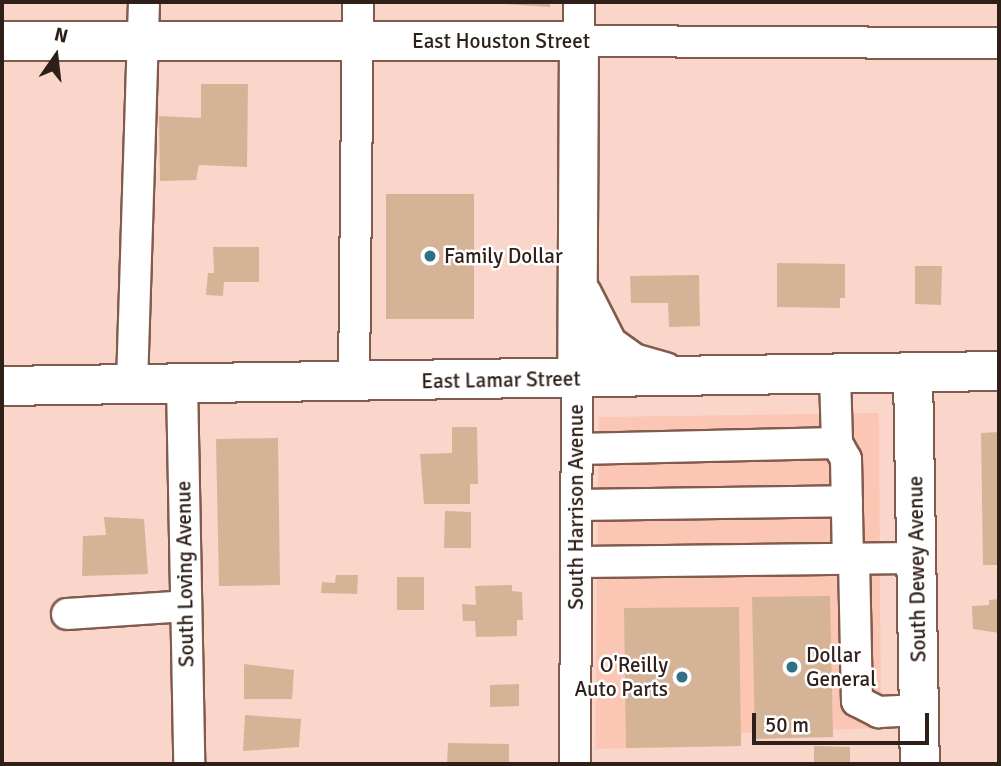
<!DOCTYPE html>
<style>
body{margin:0}
#map{position:relative;width:1001px;height:766px;overflow:hidden;background:#f9d6c9;font-family:Signika,sans-serif}
div>[style]{position:absolute}
.built>*{inset:0;background:#fbc7b4}
.building>*{inset:0;background:#d5b397}
.roads{filter:drop-shadow(2px 0 #815b4d) drop-shadow(-2px 0 #815b4d) drop-shadow(0 2px #815b4d) drop-shadow(0 -2px #815b4d)}
.minor>*{height:30px;margin:-15px;padding:0 15px;transform-origin:15px;border-radius:15px;background:#fff}
.major>*{height:38px;margin:-19px;padding:0 19px;transform-origin:19px;border-radius:19px;background:#fff}
.dots>*{width:19px;height:19px;translate:-50% -50%;box-sizing:border-box;border:4px solid #fff;border-radius:50%}
span{translate:-50% -50%;white-space:nowrap;text-align:center;line-height:1.15;-webkit-text-stroke:5px #fff;paint-order:stroke}
.street-label{font-size:21px;color:#2f1f19}
.poi-label{font-size:21px;color:#2f1f19}
.left{translate:0 -50%;text-align:left}
.right{translate:-100% -50%;text-align:right}
.frame{position:absolute;inset:0;border:4px solid #2f1f19;pointer-events:none}
.north{position:absolute;left:21px;top:21px;width:70px;height:70px;-webkit-text-stroke:5px #fff;paint-order:stroke;rotate:14deg;font-size:19px;font-weight:700;line-height:28px;text-align:center;color:#2f1f19}
.north::after{content:'';display:block;margin:auto;width:24px;height:32px;background:#2f1f19;clip-path:polygon(50% 0,100% 100%,50% 72%,0 100%)}
.scale{position:absolute;left:752px;top:713px;width:177px;height:32px;box-sizing:border-box;border:4px solid #2f1f19;border-top:0;padding-left:9px;font-size:21px;line-height:24px;white-space:nowrap;color:#2f1f19;-webkit-text-stroke:5px #fff;paint-order:stroke}
</style>
<div id="map">
<div class="built">
<i style="clip-path:polygon(879px 413px,881px 728px,741px 733px,740px 746px,595px 749px,599px 417px)"></i>
</div>
<div class="building">
<i style="clip-path:polygon(476px 2px,550px 2px,550px 7px)"></i>
<i style="clip-path:polygon(201px 84px,248px 84px,247px 167px,199px 165px,196px 180px,160px 181px,159px 116px,201px 118px)"></i>
<i style="clip-path:polygon(386px 194px,474px 194px,474px 319px,386px 319px)"></i>
<i style="clip-path:polygon(213px 247px,259px 247px,259px 282px,224px 282px,223px 296px,206px 295px,208px 273px,214px 273px)"></i>
<i style="clip-path:polygon(777px 263px,845px 264px,845px 298px,840px 298px,840px 308px,777px 307px)"></i>
<i style="clip-path:polygon(915px 266px,942px 266px,941px 305px,915px 304px)"></i>
<i style="clip-path:polygon(699px 275px,700px 326px,669px 327px,668px 303px,631px 303px,630px 276px)"></i>
<i style="clip-path:polygon(452px 427px,477px 427px,478px 484px,470px 484px,470px 504px,424px 504px,420px 454px,452px 453px)"></i>
<i style="clip-path:polygon(999px 432px,999px 565px,983px 565px,981px 433px)"></i>
<i style="clip-path:polygon(278px 438px,280px 585px,219px 586px,216px 439px)"></i>
<i style="clip-path:polygon(445px 511px,471px 512px,471px 548px,444px 548px)"></i>
<i style="clip-path:polygon(104px 517px,144px 519px,148px 574px,82px 576px,83px 536px,106px 535px)"></i>
<i style="clip-path:polygon(336px 575px,358px 575px,357px 594px,321px 593px,322px 582px,335px 583px)"></i>
<i style="clip-path:polygon(397px 577px,424px 577px,424px 610px,397px 610px)"></i>
<i style="clip-path:polygon(512px 585px,512px 591px,522px 592px,523px 620px,517px 620px,517px 636px,476px 637px,475px 621px,463px 621px,462px 604px,476px 605px,475px 586px)"></i>
<i style="clip-path:polygon(830px 596px,833px 737px,755px 739px,752px 597px)"></i>
<i style="clip-path:polygon(999px 599px,999px 633px,973px 629px,972px 606px,989px 605px,989px 600px)"></i>
<i style="clip-path:polygon(739px 607px,741px 746px,626px 748px,624px 608px)"></i>
<i style="clip-path:polygon(244px 664px,294px 670px,292px 699px,244px 699px)"></i>
<i style="clip-path:polygon(519px 684px,519px 706px,490px 707px,490px 685px)"></i>
<i style="clip-path:polygon(245px 715px,301px 719px,299px 747px,243px 751px)"></i>
<i style="clip-path:polygon(448px 743px,509px 744px,509px 764px,447px 764px)"></i>
<i style="clip-path:polygon(814px 746px,850px 747px,850px 764px,814px 764px)"></i>
</div>
<div class="roads">
<div class="minor">
<i style="left:579px;top:2px;width:39px;rotate:90deg"></i>
<i style="left:579px;top:41px;width:420px;rotate:0.3deg"></i>
<i style="left:835px;top:375px;width:68px;rotate:88.3deg"></i>
<i style="left:837px;top:443px;width:18px;rotate:61deg"></i>
<i style="left:846px;top:459px;width:100px;rotate:88.9deg"></i>
<i style="left:354px;top:382px;width:380px;rotate:-89.4deg"></i>
<i style="left:182px;top:383px;width:381px;rotate:88.9deg"></i>
<i style="left:132px;top:384px;width:382px;rotate:-88.2deg"></i>
<i style="left:577px;top:449px;width:260px;rotate:-1.3deg"></i>
<i style="left:576px;top:505px;width:271px;rotate:-0.8deg"></i>
<i style="left:854px;top:559px;width:142px;rotate:88.8deg"></i>
<i style="left:857px;top:701px;width:25px;rotate:27deg"></i>
<i style="left:879px;top:712px;width:40px;rotate:-2.9deg"></i>
<i style="left:576px;top:562px;width:341px;rotate:-0.7deg"></i>
<i style="left:67px;top:614px;width:119px;rotate:-3.8deg"></i>
<i style="left:575px;top:764px;width:384px;rotate:-89.7deg"></i>
</div>
<div class="major">
<i style="left:2px;top:41px;width:577px"></i>
<i style="left:579px;top:41px;width:339px;rotate:90.3deg"></i>
<i style="left:582px;top:294px;width:57px;rotate:63deg"></i>
<i style="left:608px;top:345px;width:31px;rotate:36deg"></i>
<i style="left:633px;top:363px;width:33px;rotate:16deg"></i>
<i style="left:913px;top:373px;width:391px;rotate:89deg"></i>
<i style="left:2px;top:386px;width:997px;rotate:-0.86deg"></i>
</div>
</div>
<div class="dots">
<i style="left:430px;top:256px;background:#307185"></i>
<i style="left:792px;top:667px;background:#307185"></i>
<i style="left:682px;top:677px;background:#307185"></i>
</div>
<div class="street-label">
<span style="left:501px;top:41px">East Houston Street</span>
<span style="left:501px;top:380px;rotate:-1deg">East Lamar Street</span>
<span style="left:576px;top:507px;rotate:-90deg">South Harrison Avenue</span>
<span style="left:917px;top:569px;rotate:-91deg">South Dewey Avenue</span>
<span style="left:185px;top:574px;rotate:-91deg">South Loving Avenue</span>
</div>
<div class="poi-label">
<span class="left" style="left:444px;top:256px">Family Dollar</span>
<span class="left" style="left:806px;top:667px">Dollar<br>General</span>
<span class="right" style="left:668px;top:677px">O'Reilly<br>Auto Parts</span>
</div>
<div class="frame"></div>
<div class="north">N</div>
<div class="scale">50 m</div>
</div>
